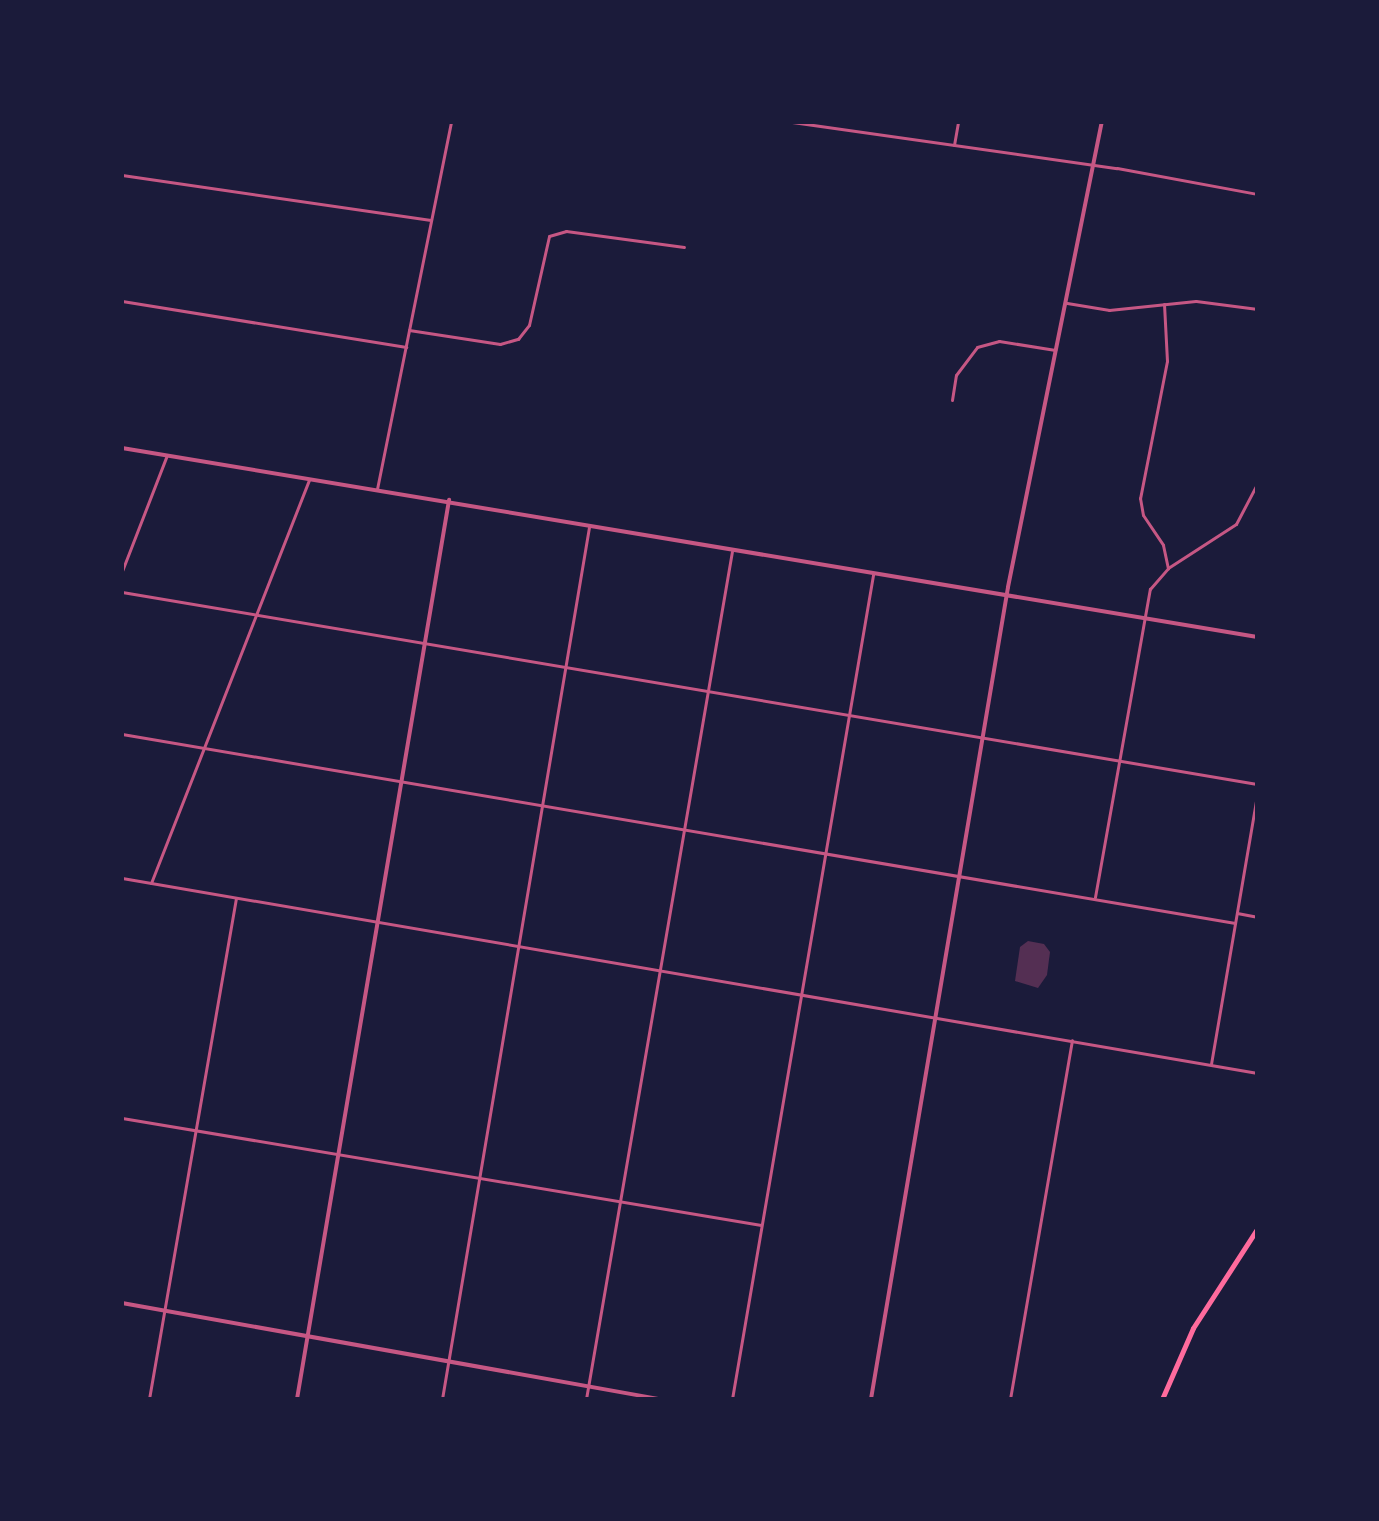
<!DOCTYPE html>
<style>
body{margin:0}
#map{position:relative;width:1379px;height:1521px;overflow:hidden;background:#1b1b3a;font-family:Merriweather,serif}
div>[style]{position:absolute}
.building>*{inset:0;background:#542f53}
.minor>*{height:3px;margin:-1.5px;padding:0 1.5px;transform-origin:1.5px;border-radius:1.5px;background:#c65784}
.tertiary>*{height:4px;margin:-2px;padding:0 2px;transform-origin:2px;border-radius:2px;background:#c65784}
.primary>*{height:5px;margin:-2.5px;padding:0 2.5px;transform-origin:2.5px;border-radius:2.5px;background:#ff6b9d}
span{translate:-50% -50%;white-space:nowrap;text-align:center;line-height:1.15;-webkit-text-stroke:6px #1b1b3a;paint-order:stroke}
.frame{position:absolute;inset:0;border:124px solid #1b1b3a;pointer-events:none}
</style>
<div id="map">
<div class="building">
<i style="clip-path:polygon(1028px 941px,1044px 944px,1050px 952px,1047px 975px,1038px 988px,1015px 981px,1020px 947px)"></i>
</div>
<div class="minor">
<i style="left:792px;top:122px;width:328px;rotate:8.1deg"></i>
<i style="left:1117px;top:168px;width:142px;rotate:10.5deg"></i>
<i style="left:954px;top:145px;width:23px;rotate:-80deg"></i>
<i style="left:122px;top:175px;width:312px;rotate:8.3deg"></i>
<i style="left:122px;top:301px;width:288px;rotate:9.2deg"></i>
<i style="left:1067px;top:303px;width:43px;rotate:9.5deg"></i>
<i style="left:1109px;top:310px;width:87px;rotate:-5.9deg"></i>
<i style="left:1196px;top:301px;width:62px;rotate:7.5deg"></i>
<i style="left:1164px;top:304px;width:57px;rotate:87deg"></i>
<i style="left:1167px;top:361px;width:140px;rotate:101.1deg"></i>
<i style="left:1140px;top:498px;width:17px;rotate:80deg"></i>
<i style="left:1143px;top:515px;width:36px;rotate:56deg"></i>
<i style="left:1163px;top:545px;width:24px;rotate:78deg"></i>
<i style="left:409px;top:330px;width:92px;rotate:8.7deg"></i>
<i style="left:500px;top:344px;width:19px;rotate:-16deg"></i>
<i style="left:518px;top:339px;width:18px;rotate:-52deg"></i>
<i style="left:529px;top:325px;width:91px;rotate:-77.3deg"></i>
<i style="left:549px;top:236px;width:18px;rotate:-16deg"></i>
<i style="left:566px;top:231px;width:119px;rotate:7.7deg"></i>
<i style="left:952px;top:400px;width:25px;rotate:-81deg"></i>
<i style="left:956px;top:375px;width:35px;rotate:-53deg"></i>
<i style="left:977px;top:347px;width:23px;rotate:-15deg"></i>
<i style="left:999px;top:341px;width:57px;rotate:9.1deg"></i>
<i style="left:377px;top:489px;width:374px;rotate:-78.6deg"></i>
<i style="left:122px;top:571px;width:124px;rotate:-68.8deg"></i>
<i style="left:122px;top:592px;width:1151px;rotate:9.6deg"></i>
<i style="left:122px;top:734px;width:1129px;rotate:9.64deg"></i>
<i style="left:122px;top:878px;width:1152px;rotate:9.75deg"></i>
<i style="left:151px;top:883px;width:433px;rotate:-68.6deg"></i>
<i style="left:1095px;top:897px;width:313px;rotate:-79.9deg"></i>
<i style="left:1150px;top:589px;width:28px;rotate:-49deg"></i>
<i style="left:1168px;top:568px;width:81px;rotate:-32.9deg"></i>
<i style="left:1236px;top:524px;width:45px;rotate:-62.3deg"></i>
<i style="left:1237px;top:913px;width:20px;rotate:11deg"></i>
<i style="left:1211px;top:1064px;width:272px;rotate:-80.3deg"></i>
<i style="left:122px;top:1118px;width:648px;rotate:9.51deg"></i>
<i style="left:149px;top:1399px;width:508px;rotate:-80.15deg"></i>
<i style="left:442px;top:1399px;width:884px;rotate:-80.43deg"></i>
<i style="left:586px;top:1399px;width:860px;rotate:-80.23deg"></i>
<i style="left:732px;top:1399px;width:836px;rotate:-80.29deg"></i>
<i style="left:1010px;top:1399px;width:364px;rotate:-80.2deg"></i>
</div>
<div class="tertiary">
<i style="left:122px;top:448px;width:1151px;rotate:9.45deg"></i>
<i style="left:122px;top:1303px;width:546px;rotate:10.14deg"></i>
<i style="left:297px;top:1399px;width:912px;rotate:-80.4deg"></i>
<i style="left:871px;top:1399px;width:823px;rotate:-80.42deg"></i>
<i style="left:1008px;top:587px;width:474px;rotate:-78.6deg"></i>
</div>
<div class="primary">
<i style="left:1162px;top:1399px;width:77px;rotate:-66.4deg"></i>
<i style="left:1193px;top:1328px;width:118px;rotate:-57.1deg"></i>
</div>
<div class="frame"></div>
</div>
